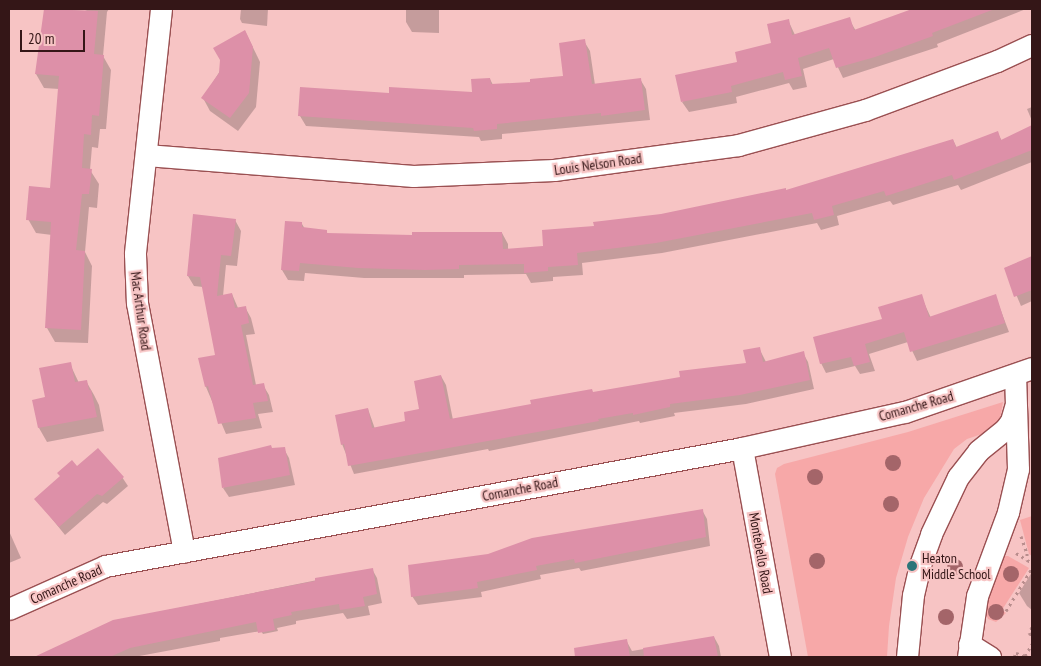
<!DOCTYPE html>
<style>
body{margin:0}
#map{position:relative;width:1041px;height:666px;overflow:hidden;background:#f7c4c4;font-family:"PT Sans Narrow",sans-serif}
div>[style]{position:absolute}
.green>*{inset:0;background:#f7a8a8}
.shadow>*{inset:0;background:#0003}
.building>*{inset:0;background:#dd90a8}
.path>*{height:3px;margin-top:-1.5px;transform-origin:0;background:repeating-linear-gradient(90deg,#b98d8d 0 2.5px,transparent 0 6.5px)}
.roads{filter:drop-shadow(1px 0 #9a5052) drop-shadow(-1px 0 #9a5052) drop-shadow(0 1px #9a5052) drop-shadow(0 -1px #9a5052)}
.minor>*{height:21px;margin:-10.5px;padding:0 10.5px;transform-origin:10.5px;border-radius:10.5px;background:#fff}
.trees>*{width:16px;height:16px;margin:-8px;border-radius:50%;background:#a46569}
.dots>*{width:14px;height:14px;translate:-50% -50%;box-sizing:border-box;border:2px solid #f7c4c4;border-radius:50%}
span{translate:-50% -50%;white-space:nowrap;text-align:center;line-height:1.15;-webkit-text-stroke:4.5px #f7c4c4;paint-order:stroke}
.street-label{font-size:14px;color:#341617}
.poi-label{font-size:14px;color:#341617}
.left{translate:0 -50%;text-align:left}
.frame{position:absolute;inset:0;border:10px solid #341617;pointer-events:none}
.scale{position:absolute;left:20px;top:30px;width:65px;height:22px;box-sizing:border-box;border:2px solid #341617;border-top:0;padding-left:6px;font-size:15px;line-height:18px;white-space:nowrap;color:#341617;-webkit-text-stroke:4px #f7c4c4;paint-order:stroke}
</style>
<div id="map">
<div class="green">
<i style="clip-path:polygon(1003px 402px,999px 425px,988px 432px,967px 439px,954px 449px,924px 498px,908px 537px,896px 578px,889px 626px,887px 657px,808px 657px,775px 474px,777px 468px,784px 464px,908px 432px)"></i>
<i style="clip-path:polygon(1032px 516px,1032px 556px,1029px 554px,1020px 520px)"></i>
<i style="clip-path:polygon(1001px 556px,1008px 556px,1029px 568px,1002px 610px,1006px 613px,996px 622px,988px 619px,985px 611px,990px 588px)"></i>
</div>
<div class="shadow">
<i style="clip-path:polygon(45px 9px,87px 11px,83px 9px,109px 9px,107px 12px,103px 56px,111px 70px,106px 129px,100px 129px,98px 148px,92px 147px,90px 170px,99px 184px,97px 208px,89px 207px,85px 252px,92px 266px,88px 343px,55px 342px,47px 328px,52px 235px,36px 233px,28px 219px,51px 190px,59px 89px,44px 88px,36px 74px)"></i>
<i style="clip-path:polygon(241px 9px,268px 9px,267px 26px,242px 23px,240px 19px)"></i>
<i style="clip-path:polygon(406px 9px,439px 9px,439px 33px,412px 32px,406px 22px)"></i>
<i style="clip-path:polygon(916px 9px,1026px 9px,937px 44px,938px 47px,843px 78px,834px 59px,803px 69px,807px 87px,793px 90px,789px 83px,736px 97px,737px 103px,689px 112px,682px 102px,773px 44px,788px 20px,795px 35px,849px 19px,856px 31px)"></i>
<i style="clip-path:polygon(245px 31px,260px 62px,256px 107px,238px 131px,210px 111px,203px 98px)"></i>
<i style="clip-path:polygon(584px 41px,590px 51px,595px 85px,640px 79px,646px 89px,650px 120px,502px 134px,502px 139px,481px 141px,479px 137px,306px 126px,300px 116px,390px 94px,473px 94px,490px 79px,493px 85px,532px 83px,565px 77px)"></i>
<i style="clip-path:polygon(1032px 107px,1032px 121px,1027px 109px)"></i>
<i style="clip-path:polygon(1032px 126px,1032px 162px,961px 190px,958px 185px,893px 205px,890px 201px,837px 216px,839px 225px,821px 230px,817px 223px,662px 253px,582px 263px,583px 275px,553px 277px,553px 281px,531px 283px,526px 274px,464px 275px,464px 278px,364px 278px,305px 273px,304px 281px,288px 280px,282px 270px,302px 224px,305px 229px,326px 231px,328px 234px,413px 237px,502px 233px,508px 244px,508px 250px,544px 247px,595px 227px,786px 191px,953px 140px,957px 148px,997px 132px,1002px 141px)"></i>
<i style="clip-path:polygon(235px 220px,241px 231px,237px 266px,226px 265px,223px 296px,232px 294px,238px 308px,245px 307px,251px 318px,255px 334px,246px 335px,256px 385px,263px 385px,269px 395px,273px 412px,258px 414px,262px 428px,226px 434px,206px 387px,200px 359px,216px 356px,203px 287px,194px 286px,188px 276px)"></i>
<i style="clip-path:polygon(1032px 257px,1032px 301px,1021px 306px,1005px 268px)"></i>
<i style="clip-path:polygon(995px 295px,1009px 332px,917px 361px,908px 342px,869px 354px,875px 371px,860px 374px,855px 366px,826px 373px,821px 363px,921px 296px,931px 318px)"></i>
<i style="clip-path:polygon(759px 348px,766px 362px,803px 353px,808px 362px,814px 389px,746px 404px,674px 413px,675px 416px,640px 423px,639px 421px,489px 451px,488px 449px,354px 474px,342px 444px,368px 409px,375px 429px,406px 422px,421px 410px,441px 376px,446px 385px,453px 420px,681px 378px,748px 364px)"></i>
<i style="clip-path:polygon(70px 364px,79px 383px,86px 381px,94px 395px,99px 405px,104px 431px,47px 442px,39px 428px,46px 398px)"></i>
<i style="clip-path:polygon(272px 449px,284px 449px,289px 458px,295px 485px,229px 497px,223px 488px)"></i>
<i style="clip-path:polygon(77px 467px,122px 477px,128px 486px,107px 504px,103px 502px,65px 535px,36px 499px,61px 477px)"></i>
<i style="clip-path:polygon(702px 510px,707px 519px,710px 546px,581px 571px,579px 568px,540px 575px,541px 579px,481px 592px,482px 597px,418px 605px,412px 596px,489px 555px)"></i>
<i style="clip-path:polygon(9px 531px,21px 558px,9px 563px)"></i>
<i style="clip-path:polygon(372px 569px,377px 578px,382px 603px,368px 606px,370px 615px,347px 619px,343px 613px,296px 621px,296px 624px,277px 628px,278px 631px,263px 634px,261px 631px,220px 638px,220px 641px,134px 657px,40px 657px,114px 621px)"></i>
<i style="clip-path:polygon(1032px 572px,1032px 610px,1027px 606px,1019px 593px)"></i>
<i style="clip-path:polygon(714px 637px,719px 646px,721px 657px,576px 657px,575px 652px,626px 640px,632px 651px)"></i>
</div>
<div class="building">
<i style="clip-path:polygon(44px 9px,98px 11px,94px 54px,104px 55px,99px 116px,92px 115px,91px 135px,84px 134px,82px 168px,92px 169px,89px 194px,82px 194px,76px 250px,85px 251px,81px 330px,45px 328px,51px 222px,26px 220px,29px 186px,50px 188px,59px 76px,35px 74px)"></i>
<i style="clip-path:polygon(912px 9px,992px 10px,932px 33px,933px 36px,875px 57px,836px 68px,829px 48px,798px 58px,802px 76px,785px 80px,783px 72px,731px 86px,732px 92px,681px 102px,675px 75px,737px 62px,735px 52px,771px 43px,767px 24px,789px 19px,792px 35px,850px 17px,854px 30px)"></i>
<i style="clip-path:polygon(245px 30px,253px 47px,249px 93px,230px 118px,201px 98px,219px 73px,220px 60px,213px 48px)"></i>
<i style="clip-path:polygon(585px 39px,592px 84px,641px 78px,645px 110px,601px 116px,601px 113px,497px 124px,497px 129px,474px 131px,473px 128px,298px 116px,300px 87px,389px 93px,389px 87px,472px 92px,471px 79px,490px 78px,491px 84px,530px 82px,530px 79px,563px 76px,559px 43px)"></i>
<i style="clip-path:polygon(1032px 125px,1032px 150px,954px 180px,952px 175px,886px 196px,884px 191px,832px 206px,834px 215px,814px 220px,812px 213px,656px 243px,577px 253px,578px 265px,548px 267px,548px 271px,524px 273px,524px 264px,459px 265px,459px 269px,425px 270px,358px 268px,300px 263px,299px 271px,281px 270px,285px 221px,302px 222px,302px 227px,327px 230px,327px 233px,412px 235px,412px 232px,502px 232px,503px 249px,543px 246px,542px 230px,594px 226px,593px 222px,661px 214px,786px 188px,786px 190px,953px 139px,956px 147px,998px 131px,1001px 140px)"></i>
<i style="clip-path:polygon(193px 214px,236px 219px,231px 256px,221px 255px,217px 296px,232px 293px,235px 308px,246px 306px,249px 323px,241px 325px,253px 385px,264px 383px,268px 401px,253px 403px,256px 418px,218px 424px,208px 386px,205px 387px,198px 358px,215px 355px,200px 277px,187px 276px)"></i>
<i style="clip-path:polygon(1032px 256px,1032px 290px,1014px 297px,1004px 268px)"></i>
<i style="clip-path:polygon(922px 294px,929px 317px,996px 294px,1005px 323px,910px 352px,904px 332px,865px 344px,870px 362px,854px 366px,851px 357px,820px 364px,813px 337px,882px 319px,878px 307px)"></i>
<i style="clip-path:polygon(760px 347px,763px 362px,804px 351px,810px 380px,740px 395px,670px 404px,670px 407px,633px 415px,633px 413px,598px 419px,599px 421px,348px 466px,344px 444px,341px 445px,335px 415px,368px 408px,372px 428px,405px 421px,404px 412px,419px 409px,414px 381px,441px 375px,450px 419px,531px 404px,530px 400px,592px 389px,593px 392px,680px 377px,679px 371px,746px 363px,743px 350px)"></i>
<i style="clip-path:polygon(71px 362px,75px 382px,87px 380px,89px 390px,91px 390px,97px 417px,38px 428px,32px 400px,45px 397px,39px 368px)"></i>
<i style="clip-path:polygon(271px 445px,272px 448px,285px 447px,290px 475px,222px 488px,218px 458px)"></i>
<i style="clip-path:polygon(98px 448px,124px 477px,102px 496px,97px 494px,59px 527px,34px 499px,60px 476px,57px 473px,72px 460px,77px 466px)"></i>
<i style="clip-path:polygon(703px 509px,706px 537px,575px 563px,574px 559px,536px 566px,537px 570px,477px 582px,478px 588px,411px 597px,408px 565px,488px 554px,532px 538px)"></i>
<i style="clip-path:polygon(373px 568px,377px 594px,363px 597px,365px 606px,340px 610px,339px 604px,291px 612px,292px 615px,273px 619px,275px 630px,258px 633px,256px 622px,130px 648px,110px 657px,34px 657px,113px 620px,315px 581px,315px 578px)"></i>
<i style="clip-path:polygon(714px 636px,718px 657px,644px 657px,643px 648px)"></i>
<i style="clip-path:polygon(627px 639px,630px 657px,575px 657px,574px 648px)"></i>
</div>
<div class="path">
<i style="left:1021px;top:536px;width:18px;rotate:71deg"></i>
<i style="left:1027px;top:553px;width:7px;rotate:90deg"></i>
<i style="left:1016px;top:553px;width:19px;rotate:32deg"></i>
<i style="left:1006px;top:611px;width:50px;rotate:-58.8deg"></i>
<i style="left:1032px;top:627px;width:7px;rotate:117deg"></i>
<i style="left:1029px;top:633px;width:4px;rotate:34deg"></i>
<i style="left:1014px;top:657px;width:4px;rotate:-63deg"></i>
<i style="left:1016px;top:653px;width:9px;rotate:18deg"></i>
<i style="left:1025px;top:656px;width:14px;rotate:-60deg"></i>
</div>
<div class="roads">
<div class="minor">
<i style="left:161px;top:9px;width:246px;rotate:96.1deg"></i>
<i style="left:135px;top:254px;width:49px;rotate:87.7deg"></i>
<i style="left:137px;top:303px;width:253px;rotate:79.3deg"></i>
<i style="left:146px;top:155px;width:268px;rotate:4.5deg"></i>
<i style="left:413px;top:176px;width:141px;rotate:-2.4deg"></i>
<i style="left:554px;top:170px;width:186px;rotate:-7.7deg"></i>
<i style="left:738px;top:145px;width:132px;rotate:-15.4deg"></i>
<i style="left:865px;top:110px;width:141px;rotate:-20.4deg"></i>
<i style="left:997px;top:61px;width:38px;rotate:-25deg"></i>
<i style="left:742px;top:448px;width:212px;rotate:79.7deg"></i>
<i style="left:9px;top:609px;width:105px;rotate:-24.1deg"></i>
<i style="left:105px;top:566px;width:648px;rotate:-10.49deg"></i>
<i style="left:742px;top:448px;width:167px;rotate:-12.5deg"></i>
<i style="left:905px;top:412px;width:134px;rotate:-19.1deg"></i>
<i style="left:969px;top:644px;width:25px;rotate:32deg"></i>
<i style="left:907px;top:657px;width:62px;rotate:-84.5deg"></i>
<i style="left:913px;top:595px;width:31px;rotate:-77deg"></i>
<i style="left:920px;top:565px;width:33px;rotate:-70deg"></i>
<i style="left:931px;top:534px;width:63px;rotate:-64.7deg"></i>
<i style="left:958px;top:477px;width:33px;rotate:-52deg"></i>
<i style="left:978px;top:451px;width:35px;rotate:-39deg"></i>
<i style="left:1005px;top:429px;width:10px;rotate:-53deg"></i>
<i style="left:1011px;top:421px;width:15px;rotate:-74deg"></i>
<i style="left:968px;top:657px;width:62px;rotate:-81.6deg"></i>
<i style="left:977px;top:596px;width:90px;rotate:-69.7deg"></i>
<i style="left:1008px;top:512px;width:44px;rotate:-76.9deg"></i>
<i style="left:1018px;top:469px;width:94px;rotate:-91.8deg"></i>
</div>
</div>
<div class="trees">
<i style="left:893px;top:463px"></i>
<i style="left:815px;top:477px"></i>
<i style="left:891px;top:504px"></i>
<i style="left:817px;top:561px"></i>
<i style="left:955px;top:567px"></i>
<i style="left:1011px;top:574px"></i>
<i style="left:996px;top:612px"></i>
<i style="left:946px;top:617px"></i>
</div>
<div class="dots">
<i style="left:912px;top:566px;background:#2c7679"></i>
</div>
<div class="street-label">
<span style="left:598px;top:164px;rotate:-8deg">Louis Nelson Road</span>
<span style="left:141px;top:311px;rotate:82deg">Mac Arthur Road</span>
<span style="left:916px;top:406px;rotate:-16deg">Comanche Road</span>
<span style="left:520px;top:489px;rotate:-11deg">Comanche Road</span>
<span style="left:761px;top:553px;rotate:80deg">Montebello Road</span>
<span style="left:66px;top:584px;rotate:-24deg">Comanche Road</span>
</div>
<div class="poi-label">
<span class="left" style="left:922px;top:566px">Heaton<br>Middle School</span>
</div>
<div class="frame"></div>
<div class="scale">20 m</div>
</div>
